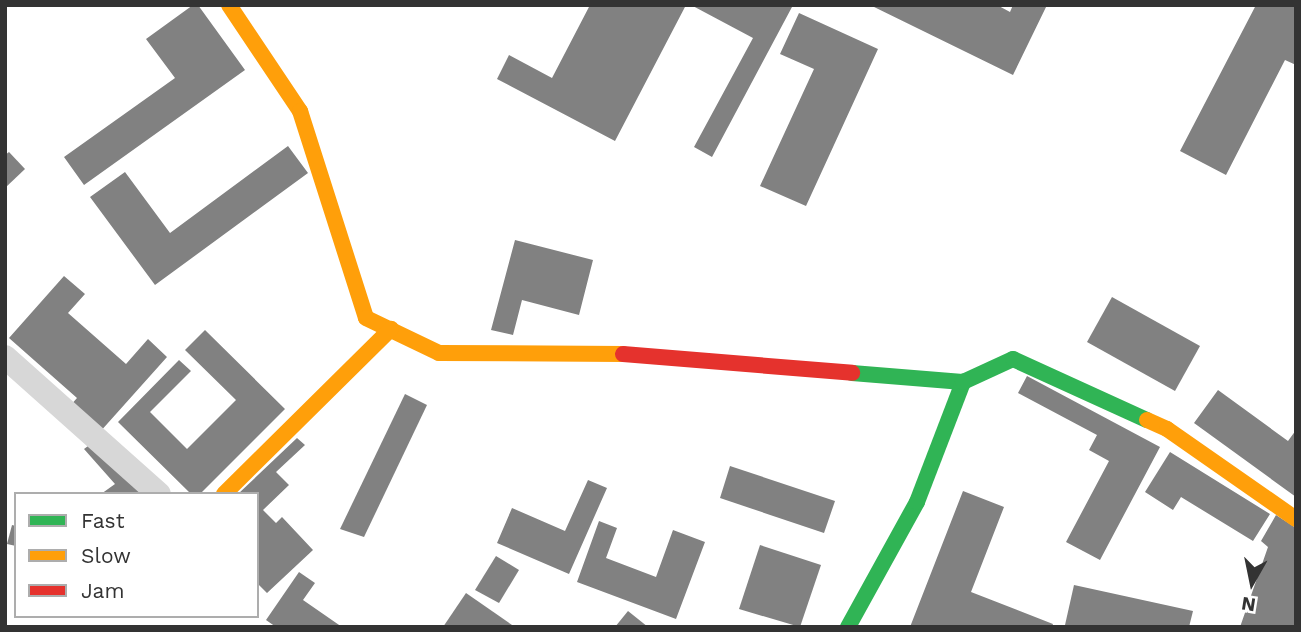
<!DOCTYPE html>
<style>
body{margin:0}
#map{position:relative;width:1301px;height:632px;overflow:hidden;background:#fff;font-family:"Work Sans",sans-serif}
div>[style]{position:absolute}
.building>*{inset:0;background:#818181}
.street>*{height:24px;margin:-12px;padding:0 12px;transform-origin:12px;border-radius:12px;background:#d7d7d7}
.fast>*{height:16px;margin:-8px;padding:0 8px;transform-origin:8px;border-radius:8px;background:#30b455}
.slow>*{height:16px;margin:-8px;padding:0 8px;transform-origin:8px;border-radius:8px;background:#ff9f0a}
.jam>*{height:16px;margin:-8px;padding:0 8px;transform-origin:8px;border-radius:8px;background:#e5322d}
span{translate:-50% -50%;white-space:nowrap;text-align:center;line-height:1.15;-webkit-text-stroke:7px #fff;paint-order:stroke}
.frame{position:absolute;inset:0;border:7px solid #333;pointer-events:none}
.legend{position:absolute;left:14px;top:492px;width:245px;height:126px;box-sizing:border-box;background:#fff;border:2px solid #adadad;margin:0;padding:9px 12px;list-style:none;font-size:21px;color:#333}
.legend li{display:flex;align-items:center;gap:14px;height:35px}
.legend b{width:35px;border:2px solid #adadad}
.north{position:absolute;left:1217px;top:548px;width:70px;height:70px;-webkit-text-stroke:5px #fff;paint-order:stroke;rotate:189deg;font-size:19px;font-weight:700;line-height:28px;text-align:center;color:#333}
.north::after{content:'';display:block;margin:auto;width:24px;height:32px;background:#333;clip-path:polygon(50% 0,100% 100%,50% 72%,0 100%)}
</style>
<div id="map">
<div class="building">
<i style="clip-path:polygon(193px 5px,198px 5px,245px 70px,84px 185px,64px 157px,175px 78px,146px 39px)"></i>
<i style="clip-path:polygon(590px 5px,686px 5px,615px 141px,497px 79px,509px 55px,552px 78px)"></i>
<i style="clip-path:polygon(691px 5px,792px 7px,712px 157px,694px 147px,753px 38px)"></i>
<i style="clip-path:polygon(870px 5px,997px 5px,1010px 12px,1013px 5px,1047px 5px,1013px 75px)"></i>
<i style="clip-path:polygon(1256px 5px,1296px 5px,1296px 65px,1285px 60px,1226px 175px,1180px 151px)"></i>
<i style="clip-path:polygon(799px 13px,878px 49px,806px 206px,760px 186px,814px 69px,780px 54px)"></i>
<i style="clip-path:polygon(288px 146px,308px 173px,155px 285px,90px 197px,125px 172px,170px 233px)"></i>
<i style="clip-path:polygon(9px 152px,25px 169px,5px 188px,5px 155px)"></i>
<i style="clip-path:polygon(515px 240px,593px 260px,579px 315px,522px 300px,513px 335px,491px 330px)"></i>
<i style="clip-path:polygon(64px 276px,85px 294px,68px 313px,126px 364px,148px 339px,167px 357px,99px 433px,69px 407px,77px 398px,9px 338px)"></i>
<i style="clip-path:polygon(1112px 297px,1200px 346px,1175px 391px,1087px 342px)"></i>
<i style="clip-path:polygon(205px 330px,285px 409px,200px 494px,191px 494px,118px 422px,179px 360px,191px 371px,150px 412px,187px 449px,236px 400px,185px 350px)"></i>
<i style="clip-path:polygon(1027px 376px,1160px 447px,1100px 560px,1066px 542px,1109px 461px,1089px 450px,1097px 435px,1018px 393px)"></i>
<i style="clip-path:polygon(1218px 390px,1288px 441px,1296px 430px,1296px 497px,1194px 423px)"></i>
<i style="clip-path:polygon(405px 394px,427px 405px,364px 537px,340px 529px)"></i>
<i style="clip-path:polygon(297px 438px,305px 445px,276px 472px,289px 485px,263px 510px,276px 523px,282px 517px,313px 550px,267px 593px,257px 583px,257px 494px,238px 494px)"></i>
<i style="clip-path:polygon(92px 443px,150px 494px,101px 494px,115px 484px,84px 449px)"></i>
<i style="clip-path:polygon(1170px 452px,1270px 514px,1253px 541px,1181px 497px,1173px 510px,1145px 492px)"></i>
<i style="clip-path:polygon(730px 466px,835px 501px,824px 533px,720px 498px)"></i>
<i style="clip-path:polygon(588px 480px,607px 488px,569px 574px,497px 543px,512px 508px,565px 531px)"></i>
<i style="clip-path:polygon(963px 491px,1004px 507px,971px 592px,1053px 624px,1052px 627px,910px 627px)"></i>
<i style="clip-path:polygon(1276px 515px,1296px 528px,1296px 627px,1240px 627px,1268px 547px,1261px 541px)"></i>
<i style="clip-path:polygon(599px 521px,617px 528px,606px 558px,656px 577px,673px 530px,705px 542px,676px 619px,577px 582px)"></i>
<i style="clip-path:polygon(12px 525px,16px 526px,16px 546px,7px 544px)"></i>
<i style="clip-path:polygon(760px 545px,821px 565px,800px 627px,739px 609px)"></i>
<i style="clip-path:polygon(496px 556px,519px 570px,499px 603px,475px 590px)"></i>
<i style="clip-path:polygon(299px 572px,315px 583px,303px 600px,342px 627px,276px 627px,266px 620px)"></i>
<i style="clip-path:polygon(1074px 585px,1193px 611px,1189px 627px,1065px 625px)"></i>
<i style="clip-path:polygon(466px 593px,512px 625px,511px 627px,443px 627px)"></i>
<i style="clip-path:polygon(628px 611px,648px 627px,615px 627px)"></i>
</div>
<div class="street">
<i style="left:5px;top:357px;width:206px;rotate:41.7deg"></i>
</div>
<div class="fast">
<i style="left:852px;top:373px;width:111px;rotate:4.6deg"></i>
<i style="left:848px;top:627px;width:143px;rotate:-61.1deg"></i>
<i style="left:917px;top:502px;width:129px;rotate:-69deg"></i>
<i style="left:963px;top:382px;width:55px;rotate:-24.7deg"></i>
<i style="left:1013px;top:359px;width:147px;rotate:24.5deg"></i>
</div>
<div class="slow">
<i style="left:229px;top:5px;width:128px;rotate:56.2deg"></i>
<i style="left:300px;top:111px;width:217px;rotate:72.3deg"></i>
<i style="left:366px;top:318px;width:81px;rotate:25.6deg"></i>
<i style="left:439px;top:353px;width:184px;rotate:0.3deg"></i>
<i style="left:1147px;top:420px;width:22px;rotate:24deg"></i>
<i style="left:1167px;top:429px;width:157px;rotate:34.9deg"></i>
<i style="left:224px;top:494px;width:235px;rotate:-44.7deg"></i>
</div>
<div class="jam">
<i style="left:623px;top:354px;width:230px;rotate:4.7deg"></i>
</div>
<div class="frame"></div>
<ul class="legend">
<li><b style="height:9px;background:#30b455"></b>Fast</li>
<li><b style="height:9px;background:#ff9f0a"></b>Slow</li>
<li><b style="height:9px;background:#e5322d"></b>Jam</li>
</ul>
<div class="north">N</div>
</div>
